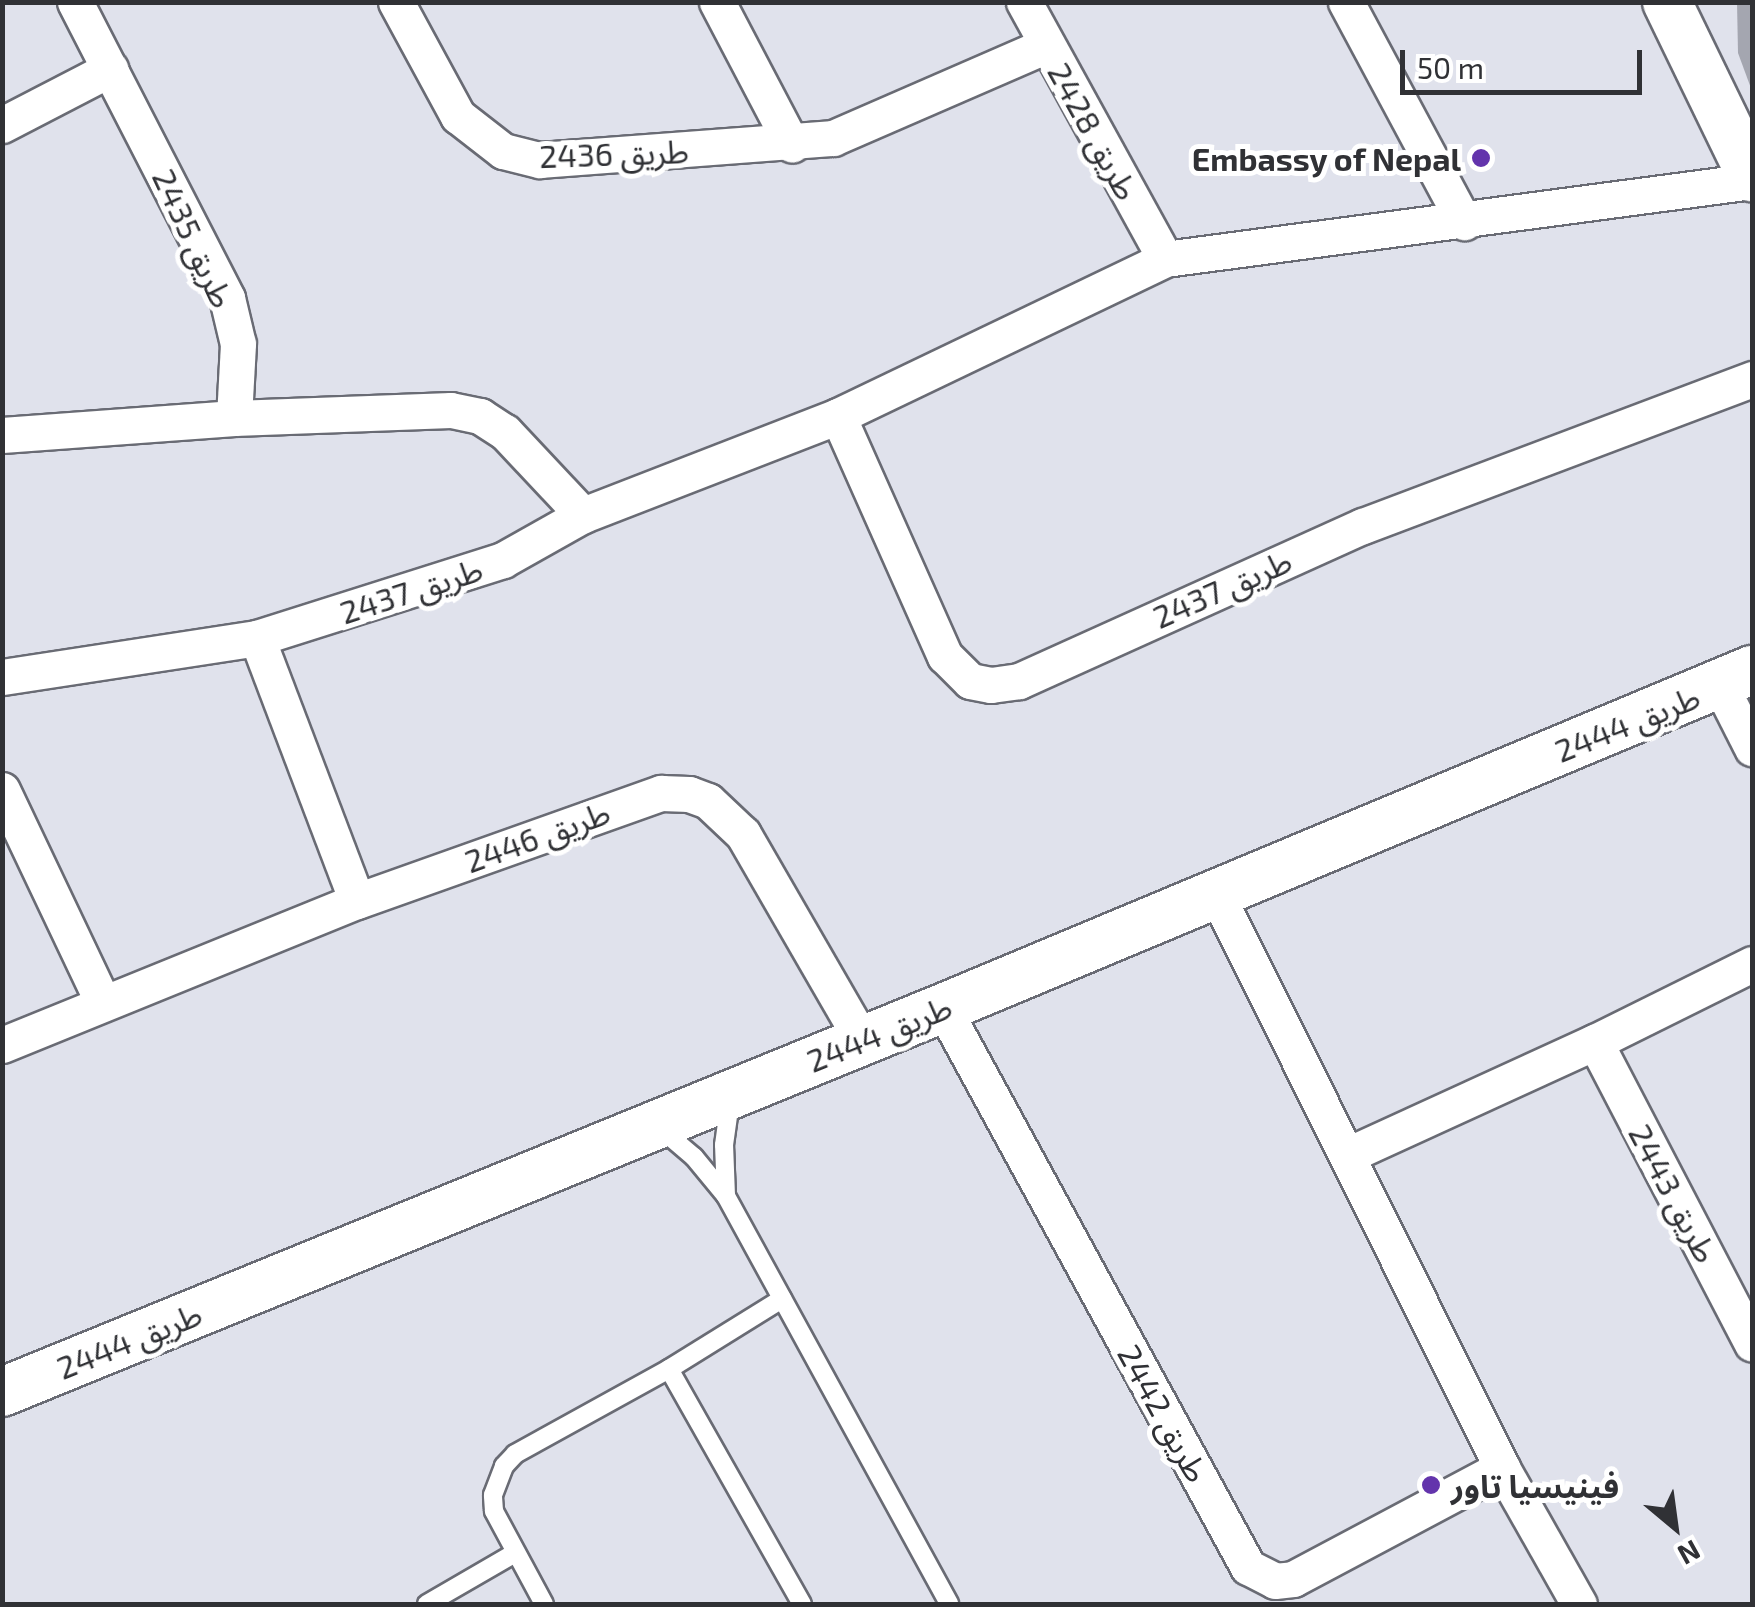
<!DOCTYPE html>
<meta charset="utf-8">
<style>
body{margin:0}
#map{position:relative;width:1755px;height:1607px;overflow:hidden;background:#e0e2ec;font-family:"Exo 2","Noto Sans Arabic",sans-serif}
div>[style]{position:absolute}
.building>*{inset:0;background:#a4a6b0}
.roads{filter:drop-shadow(2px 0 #696b74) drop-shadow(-2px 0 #696b74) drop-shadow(0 2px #696b74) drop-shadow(0 -2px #696b74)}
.lane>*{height:18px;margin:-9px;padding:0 9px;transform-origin:9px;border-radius:9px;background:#fff}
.street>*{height:35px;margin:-17.5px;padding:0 17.5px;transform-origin:17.5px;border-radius:17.5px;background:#fff}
.secondary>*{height:48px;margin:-24px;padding:0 24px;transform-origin:24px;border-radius:24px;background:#fff}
.dots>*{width:28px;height:28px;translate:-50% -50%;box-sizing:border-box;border:5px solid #fff;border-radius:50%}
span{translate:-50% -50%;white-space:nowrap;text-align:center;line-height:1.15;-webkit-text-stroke:10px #fff;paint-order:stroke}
.street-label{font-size:32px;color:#303135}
.poi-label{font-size:32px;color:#303135;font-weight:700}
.right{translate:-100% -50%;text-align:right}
.left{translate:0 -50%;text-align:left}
.frame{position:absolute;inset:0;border:5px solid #303135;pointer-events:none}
.north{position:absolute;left:1625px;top:1477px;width:100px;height:100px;-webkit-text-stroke:8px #fff;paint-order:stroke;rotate:151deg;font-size:28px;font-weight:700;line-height:40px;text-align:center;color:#303135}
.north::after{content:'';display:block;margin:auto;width:35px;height:45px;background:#303135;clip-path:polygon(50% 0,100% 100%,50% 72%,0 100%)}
.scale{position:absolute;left:1400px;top:50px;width:242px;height:45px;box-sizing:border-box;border:5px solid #303135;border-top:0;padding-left:12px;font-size:30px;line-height:35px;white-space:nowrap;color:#303135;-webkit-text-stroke:8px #fff;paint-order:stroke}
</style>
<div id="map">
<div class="building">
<i style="clip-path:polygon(1737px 2px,1752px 2px,1752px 91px,1738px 53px)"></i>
</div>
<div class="roads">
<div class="lane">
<i style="left:661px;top:1129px;width:43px;rotate:40.3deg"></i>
<i style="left:694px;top:1157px;width:50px;rotate:50.6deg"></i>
<i style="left:726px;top:1196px;width:465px;rotate:61.3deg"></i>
<i style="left:726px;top:1196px;width:51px;rotate:-92.2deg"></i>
<i style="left:724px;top:1145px;width:43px;rotate:-82.1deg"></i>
<i style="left:669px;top:1369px;width:270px;rotate:60.5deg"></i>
<i style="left:427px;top:1604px;width:102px;rotate:-30.1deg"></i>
<i style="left:544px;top:1604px;width:106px;rotate:-118.3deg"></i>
<i style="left:494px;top:1511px;width:16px;rotate:-94deg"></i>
<i style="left:493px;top:1495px;width:31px;rotate:-69deg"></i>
<i style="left:504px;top:1466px;width:16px;rotate:-47deg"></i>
<i style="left:515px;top:1454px;width:176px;rotate:-28.9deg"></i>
<i style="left:669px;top:1369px;width:133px;rotate:-31.8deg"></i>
</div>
<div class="street">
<i style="left:75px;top:2px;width:333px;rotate:62.8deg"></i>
<i style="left:227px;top:298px;width:47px;rotate:76.6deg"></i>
<i style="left:238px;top:344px;width:74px;rotate:93.1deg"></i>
<i style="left:396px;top:2px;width:130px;rotate:61.5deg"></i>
<i style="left:458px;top:116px;width:57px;rotate:37.9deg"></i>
<i style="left:503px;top:151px;width:38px;rotate:14deg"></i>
<i style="left:540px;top:160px;width:294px;rotate:-4.3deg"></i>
<i style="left:833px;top:138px;width:233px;rotate:-23.5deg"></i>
<i style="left:717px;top:2px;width:161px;rotate:62.3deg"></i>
<i style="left:1024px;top:2px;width:293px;rotate:61.2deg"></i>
<i style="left:1346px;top:2px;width:250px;rotate:61.8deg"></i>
<i style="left:2px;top:125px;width:122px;rotate:-27.4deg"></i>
<i style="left:838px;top:416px;width:263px;rotate:66deg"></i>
<i style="left:945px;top:656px;width:35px;rotate:45deg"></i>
<i style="left:970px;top:681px;width:21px;rotate:11deg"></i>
<i style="left:991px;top:685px;width:28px;rotate:-8deg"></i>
<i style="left:1019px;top:681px;width:377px;rotate:-24.3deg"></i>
<i style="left:1363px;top:526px;width:416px;rotate:-20.7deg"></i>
<i style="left:2px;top:435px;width:233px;rotate:-4.2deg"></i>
<i style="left:234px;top:418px;width:217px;rotate:-2.1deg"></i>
<i style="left:451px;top:410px;width:30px;rotate:12deg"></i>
<i style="left:480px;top:416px;width:30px;rotate:33deg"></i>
<i style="left:505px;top:432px;width:114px;rotate:46.8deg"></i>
<i style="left:257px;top:638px;width:281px;rotate:69.2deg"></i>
<i style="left:2px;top:677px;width:258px;rotate:-8.7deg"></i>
<i style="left:257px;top:638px;width:258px;rotate:-17.6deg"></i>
<i style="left:503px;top:560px;width:92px;rotate:-29.4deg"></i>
<i style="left:583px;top:515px;width:274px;rotate:-21.2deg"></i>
<i style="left:838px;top:416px;width:363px;rotate:-25.6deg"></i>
<i style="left:1165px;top:259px;width:592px;rotate:-7.57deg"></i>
<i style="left:1720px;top:685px;width:71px;rotate:63.1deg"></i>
<i style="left:2px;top:790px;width:236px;rotate:64.6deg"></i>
<i style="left:1215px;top:891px;width:644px;rotate:63.55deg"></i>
<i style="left:1502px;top:1468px;width:156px;rotate:60.5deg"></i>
<i style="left:943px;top:1008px;width:637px;rotate:61.38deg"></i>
<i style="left:1248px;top:1567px;width:30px;rotate:27deg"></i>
<i style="left:1275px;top:1581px;width:18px;rotate:-6deg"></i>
<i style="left:1293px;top:1579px;width:237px;rotate:-28deg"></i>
<i style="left:1595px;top:1042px;width:340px;rotate:62.5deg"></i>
<i style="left:2px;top:1045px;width:383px;rotate:-22.1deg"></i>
<i style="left:357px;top:901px;width:323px;rotate:-19.6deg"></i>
<i style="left:661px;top:793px;width:28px;rotate:2deg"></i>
<i style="left:689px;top:794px;width:20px;rotate:20deg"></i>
<i style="left:708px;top:801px;width:48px;rotate:43.3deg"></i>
<i style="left:743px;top:834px;width:236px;rotate:60deg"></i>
<i style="left:1350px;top:1154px;width:269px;rotate:-24.6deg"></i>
<i style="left:1595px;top:1042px;width:175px;rotate:-26.4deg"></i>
</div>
<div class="secondary">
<i style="left:1667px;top:2px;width:195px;rotate:64.1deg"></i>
<i style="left:2px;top:1392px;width:1016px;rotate:-22.2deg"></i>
<i style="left:943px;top:1008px;width:877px;rotate:-22.68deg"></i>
</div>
</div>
<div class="dots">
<i style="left:1481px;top:158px;background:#6334ac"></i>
<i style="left:1431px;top:1485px;background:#6334ac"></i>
</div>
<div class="street-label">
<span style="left:1094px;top:131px;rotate:61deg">طريق 2428</span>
<span style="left:614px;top:153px;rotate:-2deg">طريق 2436</span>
<span style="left:194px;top:238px;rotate:65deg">طريق 2435</span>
<span style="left:1222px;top:588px;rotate:-24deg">طريق 2437</span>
<span style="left:411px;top:590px;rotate:-18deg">طريق 2437</span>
<span style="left:1627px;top:723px;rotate:-22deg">طريق 2444</span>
<span style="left:537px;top:836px;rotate:-20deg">طريق 2446</span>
<span style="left:879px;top:1033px;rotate:-22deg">طريق 2444</span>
<span style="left:1674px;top:1193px;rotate:62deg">طريق 2443</span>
<span style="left:129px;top:1340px;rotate:-22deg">طريق 2444</span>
<span style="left:1164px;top:1413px;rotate:61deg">طريق 2442</span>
</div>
<div class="poi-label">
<span class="right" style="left:1461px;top:158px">Embassy of Nepal</span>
<span class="left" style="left:1451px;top:1485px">فينيسيا تاور</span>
</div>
<div class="frame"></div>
<div class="north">N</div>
<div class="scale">50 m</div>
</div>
